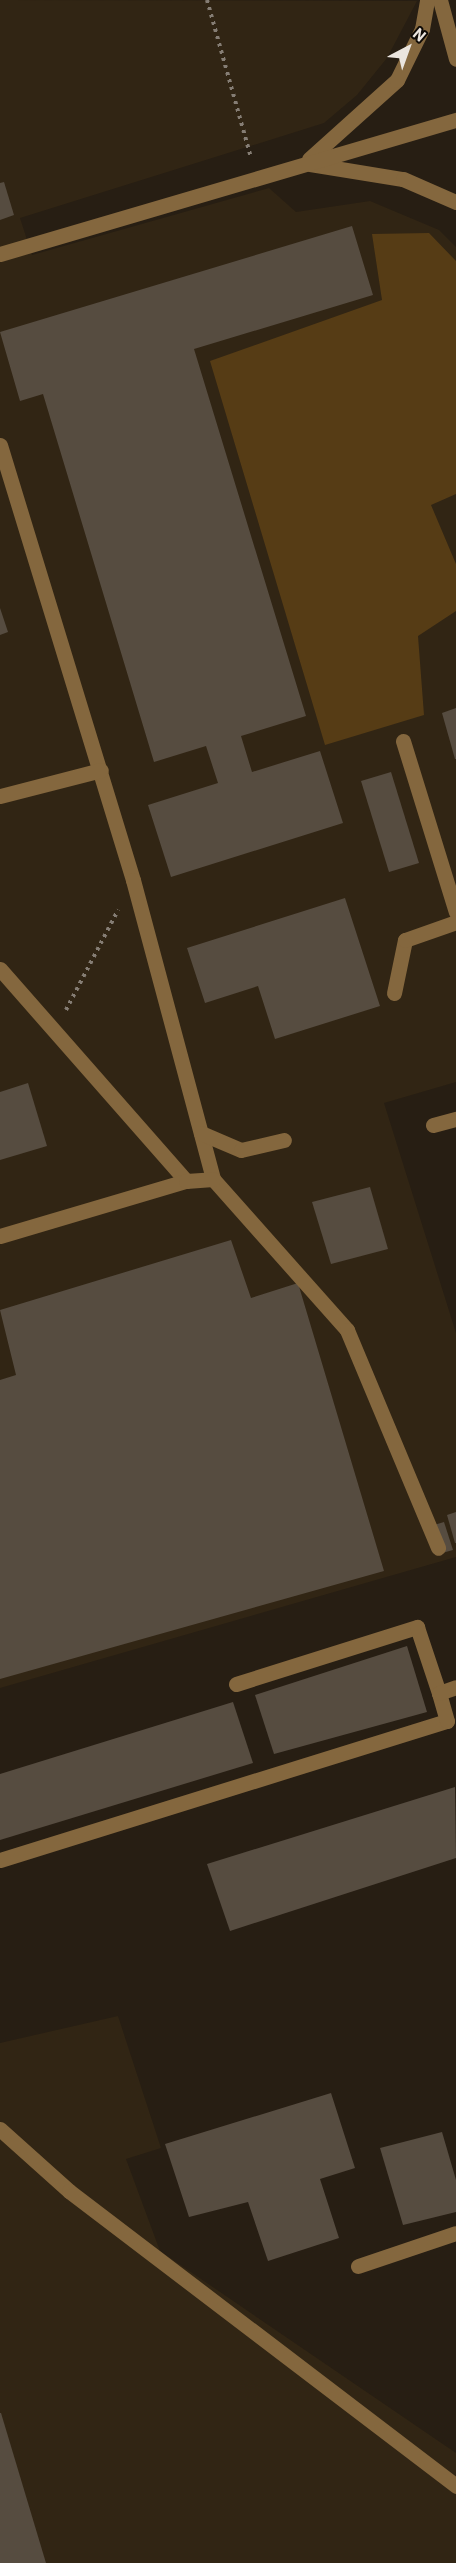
<!DOCTYPE html>
<style>
body{margin:0}
#map{position:relative;width:456px;height:2563px;overflow:hidden;background:#271e13;font-family:Barlow,sans-serif}
div>[style]{position:absolute}
.built>*{inset:0;background:#312514}
.green>*{inset:0;background:#563c15}
.building>*{inset:0;background:#564c40}
.path>*{height:4px;margin-top:-2px;transform-origin:0;background:repeating-linear-gradient(90deg,#857d74 0 3px,transparent 0 7.5px)}
.minor>*{height:15px;margin:-7.5px;padding:0 7.5px;transform-origin:7.5px;border-radius:7.5px;background:#84673e}
span{translate:-50% -50%;white-space:nowrap;text-align:center;line-height:1.15;-webkit-text-stroke:6px #0d0905;paint-order:stroke}
.north{position:absolute;left:378px;top:18px;width:60px;height:60px;-webkit-text-stroke:4px #0d0905;paint-order:stroke;rotate:41deg;font-size:16px;font-weight:700;line-height:24px;text-align:center;color:#ebe5de}
.north::after{content:'';display:block;margin:auto;width:21px;height:27px;background:#ebe5de;clip-path:polygon(50% 0,100% 100%,50% 72%,0 100%)}
</style>
<div id="map">
<div class="built">
<i style="clip-path:polygon(0 0,417px 1px,387px 58px,357px 95px,324px 123px,20px 218px,32px 255px,269px 188px,296px 212px,370px 201px,439px 230px,456px 247px,456px 1082px,384px 1103px,456px 1333px,456px 1557px,0 1688px)"></i>
<i style="clip-path:polygon(118px 2016px,161px 2148px,126px 2159px,160px 2251px,456px 2453px,456px 2563px,0 2563px,0 2043px)"></i>
</div>
<div class="green">
<i style="clip-path:polygon(429px 233px,456px 261px,456px 494px,431px 505px,456px 564px,456px 611px,418px 636px,424px 715px,325px 745px,210px 361px,382px 300px,372px 234px)"></i>
</div>
<div class="building">
<i style="clip-path:polygon(4px 182px,14px 215px,0 220px,0 183px)"></i>
<i style="clip-path:polygon(352px 226px,373px 295px,194px 349px,306px 716px,241px 736px,252px 772px,320px 751px,343px 823px,171px 877px,148px 805px,218px 783px,206px 746px,154px 762px,43px 394px,20px 401px,0 332px)"></i>
<i style="clip-path:polygon(0 608px,8px 632px,0 635px)"></i>
<i style="clip-path:polygon(456px 708px,456px 759px,455px 759px,442px 713px)"></i>
<i style="clip-path:polygon(391px 772px,419px 863px,389px 872px,361px 781px)"></i>
<i style="clip-path:polygon(345px 898px,380px 1006px,275px 1039px,258px 986px,205px 1003px,187px 948px)"></i>
<i style="clip-path:polygon(28px 1083px,47px 1146px,0 1160px,0 1092px)"></i>
<i style="clip-path:polygon(370px 1187px,388px 1249px,331px 1264px,312px 1202px)"></i>
<i style="clip-path:polygon(231px 1240px,251px 1298px,298px 1283px,384px 1571px,0 1679px,0 1380px,16px 1375px,0 1310px)"></i>
<i style="clip-path:polygon(456px 1512px,456px 1543px,455px 1543px,447px 1515px)"></i>
<i style="clip-path:polygon(444px 1522px,453px 1550px,442px 1553px,434px 1525px)"></i>
<i style="clip-path:polygon(407px 1646px,427px 1712px,274px 1754px,255px 1695px)"></i>
<i style="clip-path:polygon(233px 1702px,253px 1763px,0 1840px,0 1774px)"></i>
<i style="clip-path:polygon(455px 1787px,456px 1858px,230px 1931px,207px 1864px)"></i>
<i style="clip-path:polygon(331px 2093px,355px 2168px,320px 2179px,339px 2238px,268px 2261px,248px 2202px,189px 2217px,165px 2144px)"></i>
<i style="clip-path:polygon(442px 2132px,456px 2180px,456px 2212px,403px 2225px,380px 2148px)"></i>
<i style="clip-path:polygon(0 2413px,1px 2413px,46px 2563px,0 2563px)"></i>
</div>
<div class="path">
<i style="left:207px;top:0;width:164px;rotate:74.4deg"></i>
<i style="left:66px;top:1010px;width:113px;rotate:-62.5deg"></i>
</div>
<div class="minor">
<i style="left:440px;top:0;width:61px;rotate:74.8deg"></i>
<i style="left:309px;top:159px;width:118px;rotate:-41.9deg"></i>
<i style="left:397px;top:80px;width:57px;rotate:-63.9deg"></i>
<i style="left:422px;top:29px;width:29px;rotate:-80deg"></i>
<i style="left:310px;top:164px;width:94px;rotate:9.2deg"></i>
<i style="left:403px;top:179px;width:58px;rotate:23.5deg"></i>
<i style="left:0;top:254px;width:475px;rotate:-16.4deg"></i>
<i style="left:0;top:445px;width:455px;rotate:73deg"></i>
<i style="left:133px;top:880px;width:310px;rotate:75deg"></i>
<i style="left:213px;top:1179px;width:202px;rotate:48.4deg"></i>
<i style="left:347px;top:1330px;width:236px;rotate:67.3deg"></i>
<i style="left:403px;top:741px;width:179px;rotate:72.8deg"></i>
<i style="left:0;top:796px;width:104px;rotate:-14.4deg"></i>
<i style="left:0;top:969px;width:282px;rotate:48.7deg"></i>
<i style="left:394px;top:993px;width:54px;rotate:-78.3deg"></i>
<i style="left:405px;top:940px;width:54px;rotate:-19.4deg"></i>
<i style="left:433px;top:1125px;width:24px;rotate:-15deg"></i>
<i style="left:201px;top:1133px;width:43px;rotate:23deg"></i>
<i style="left:241px;top:1150px;width:44px;rotate:-13.1deg"></i>
<i style="left:0;top:1236px;width:194px;rotate:-16.5deg"></i>
<i style="left:186px;top:1181px;width:27px;rotate:-4deg"></i>
<i style="left:236px;top:1684px;width:190px;rotate:-17.5deg"></i>
<i style="left:417px;top:1627px;width:70px;rotate:71.6deg"></i>
<i style="left:0;top:1860px;width:468px;rotate:-17.3deg"></i>
<i style="left:447px;top:1721px;width:29px;rotate:-106deg"></i>
<i style="left:439px;top:1693px;width:18px;rotate:-19deg"></i>
<i style="left:0;top:2129px;width:93px;rotate:41.9deg"></i>
<i style="left:69px;top:2191px;width:487px;rotate:37.3deg"></i>
<i style="left:358px;top:2266px;width:103px;rotate:-18.6deg"></i>
</div>
<div class="north">N</div>
</div>
